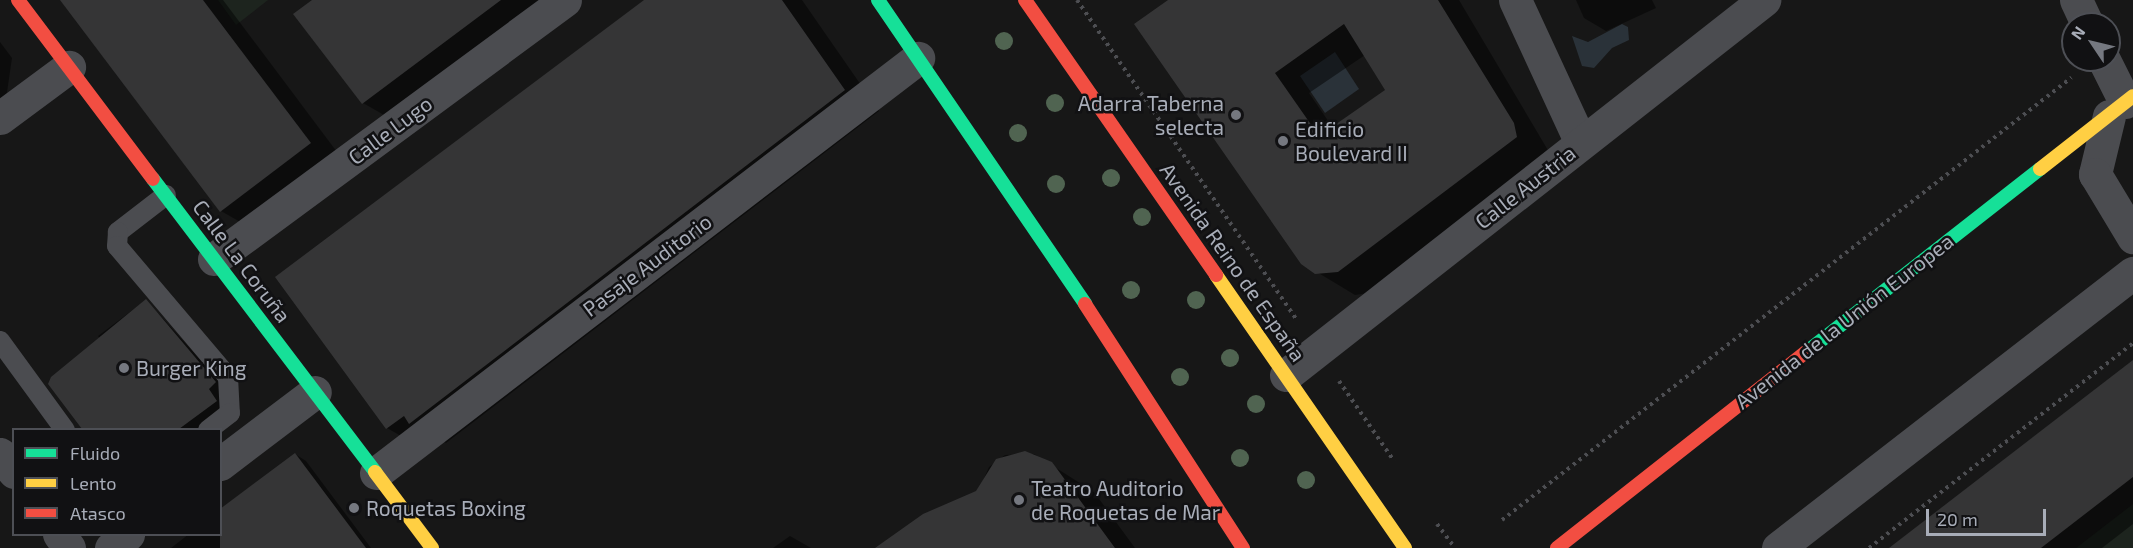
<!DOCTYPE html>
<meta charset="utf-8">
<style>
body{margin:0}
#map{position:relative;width:2133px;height:548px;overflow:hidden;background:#171717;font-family:"Exo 2",sans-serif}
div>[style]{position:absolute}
.green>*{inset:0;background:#1d241e}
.water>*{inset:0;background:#2a3239}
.shadow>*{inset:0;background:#0007}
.building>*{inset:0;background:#353536}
.path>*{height:4px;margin-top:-2px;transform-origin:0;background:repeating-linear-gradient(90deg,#4d4e52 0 3px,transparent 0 7.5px)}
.lane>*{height:20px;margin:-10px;padding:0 10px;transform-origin:10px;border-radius:10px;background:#4b4c50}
.street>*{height:33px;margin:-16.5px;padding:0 16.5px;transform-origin:16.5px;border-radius:16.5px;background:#4b4c50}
.fast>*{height:14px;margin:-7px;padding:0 7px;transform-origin:7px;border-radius:7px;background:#16e098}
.slow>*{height:14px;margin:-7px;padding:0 7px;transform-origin:7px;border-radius:7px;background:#ffcf43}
.jam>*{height:14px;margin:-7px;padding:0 7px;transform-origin:7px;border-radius:7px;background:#f24e42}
.trees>*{width:18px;height:18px;margin:-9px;border-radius:50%;background:#506451}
.dots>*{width:16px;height:16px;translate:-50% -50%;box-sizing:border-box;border:3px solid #111113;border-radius:50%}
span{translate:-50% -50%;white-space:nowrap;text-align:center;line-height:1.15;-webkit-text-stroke:5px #111113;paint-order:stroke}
.poi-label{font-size:21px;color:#a8adb8}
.right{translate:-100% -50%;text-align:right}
.left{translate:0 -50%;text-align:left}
.street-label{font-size:21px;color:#a8adb8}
.legend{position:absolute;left:12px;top:428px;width:210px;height:108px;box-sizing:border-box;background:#111113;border:2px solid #4d4f55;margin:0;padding:8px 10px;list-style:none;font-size:18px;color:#a8adb8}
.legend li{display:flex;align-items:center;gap:12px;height:30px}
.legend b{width:30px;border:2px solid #4d4f55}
.north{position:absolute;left:2061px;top:12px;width:60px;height:60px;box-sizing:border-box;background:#111113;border:2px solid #4d4f55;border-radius:50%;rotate:305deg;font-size:16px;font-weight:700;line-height:24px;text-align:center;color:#a8adb8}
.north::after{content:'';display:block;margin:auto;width:21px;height:27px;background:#757880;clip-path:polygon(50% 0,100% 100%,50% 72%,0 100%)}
.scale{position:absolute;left:1926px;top:509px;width:120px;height:27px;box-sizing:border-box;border:3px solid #a8adb8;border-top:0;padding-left:8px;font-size:18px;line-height:21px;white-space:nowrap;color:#a8adb8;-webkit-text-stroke:4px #111113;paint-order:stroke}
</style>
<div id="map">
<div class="green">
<i style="clip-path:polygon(218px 0,268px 0,236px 25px)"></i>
<i style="clip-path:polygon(2133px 504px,2133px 548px,2076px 548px)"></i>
</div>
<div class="water">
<i style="clip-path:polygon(1622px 24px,1628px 27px,1629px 40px,1612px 48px,1594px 68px,1582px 66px,1572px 36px,1588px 42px)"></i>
<i style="clip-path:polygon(1335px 52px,1359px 89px,1325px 113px,1300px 76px)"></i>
</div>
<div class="shadow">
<i style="clip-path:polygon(62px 0,223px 0,346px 164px,256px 231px,221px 211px)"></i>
<i style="clip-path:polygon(314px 0,562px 0,398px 123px,363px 103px)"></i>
<i style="clip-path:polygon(647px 0,802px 0,879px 111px,446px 443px,437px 438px,422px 448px,387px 428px)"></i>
<i style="clip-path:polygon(evenodd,1171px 0,1459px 0,1552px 157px,1374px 292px,1355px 295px,1302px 263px,1171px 0,1365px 55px,1387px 91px,1333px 128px,1309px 93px,1365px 55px)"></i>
<i style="clip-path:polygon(1576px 0,1652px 0,1656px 8px,1606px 31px,1584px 18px)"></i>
<i style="clip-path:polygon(0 42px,12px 58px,5px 106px,0 110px)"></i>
<i style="clip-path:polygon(146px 300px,227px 389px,228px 408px,199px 430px,88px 430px,50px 384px,102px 341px,98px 336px)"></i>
<i style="clip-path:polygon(2133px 362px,2133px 524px,2102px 548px,1892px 548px)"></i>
<i style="clip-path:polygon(295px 454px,306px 461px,371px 548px,171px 548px,189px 534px,220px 534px)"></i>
<i style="clip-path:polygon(1034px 454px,1094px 492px,1135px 548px,889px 548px,978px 492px,989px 467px,1005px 455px)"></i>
<i style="clip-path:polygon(790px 536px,811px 548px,773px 548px)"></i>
</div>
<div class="building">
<i style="clip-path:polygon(60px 0,203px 0,311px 143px,220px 212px)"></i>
<i style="clip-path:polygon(312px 0,501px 0,362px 104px,293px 14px)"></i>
<i style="clip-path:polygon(644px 0,782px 0,845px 90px,409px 424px,404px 416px,386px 429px,275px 277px)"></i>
<i style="clip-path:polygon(evenodd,1168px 0,1438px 0,1514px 123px,1517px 137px,1338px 272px,1315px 274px,1301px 264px,1134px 24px,1168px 0,1344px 24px,1385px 90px,1319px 136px,1275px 73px,1344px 24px)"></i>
<i style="clip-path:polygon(146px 299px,216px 382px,209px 389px,217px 401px,179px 429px,82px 429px,48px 384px,51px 377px)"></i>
<i style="clip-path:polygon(2133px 360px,2133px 477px,2041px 548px,1889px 548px)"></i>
<i style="clip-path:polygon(1025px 451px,1052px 462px,1115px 548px,875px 548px,923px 514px,976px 491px,996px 459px)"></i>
<i style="clip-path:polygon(295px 453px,366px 548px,220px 548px,220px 509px)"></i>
</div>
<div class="path">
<i style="left:1077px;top:0;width:388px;rotate:55.5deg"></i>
<i style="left:1339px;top:381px;width:97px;rotate:55.5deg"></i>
<i style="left:1502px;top:520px;width:721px;rotate:-37.84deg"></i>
<i style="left:1437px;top:524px;width:30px;rotate:53deg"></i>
<i style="left:1869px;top:548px;width:334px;rotate:-37.8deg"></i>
</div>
<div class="lane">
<i style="left:166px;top:195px;width:61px;rotate:142.4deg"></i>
<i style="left:118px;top:232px;width:14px;rotate:94deg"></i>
<i style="left:117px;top:246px;width:172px;rotate:49.7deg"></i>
<i style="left:228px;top:377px;width:36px;rotate:87deg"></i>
<i style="left:230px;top:413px;width:28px;rotate:142deg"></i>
<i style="left:0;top:341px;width:110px;rotate:53.9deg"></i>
</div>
<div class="street">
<i style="left:1515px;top:0;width:157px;rotate:65.2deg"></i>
<i style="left:2076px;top:0;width:26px;rotate:65deg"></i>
<i style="left:2104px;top:60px;width:47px;rotate:63.4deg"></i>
<i style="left:2109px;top:116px;width:60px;rotate:103.6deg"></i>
<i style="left:2095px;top:174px;width:74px;rotate:58.9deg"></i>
<i style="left:0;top:118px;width:86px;rotate:-36.5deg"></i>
<i style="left:214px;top:259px;width:436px;rotate:-36.4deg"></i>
<i style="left:1286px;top:375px;width:608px;rotate:-38.11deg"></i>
<i style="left:0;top:454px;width:23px;rotate:52deg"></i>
<i style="left:220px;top:464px;width:119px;rotate:-37.2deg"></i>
<i style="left:376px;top:473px;width:683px;rotate:-37.44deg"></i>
<i style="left:59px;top:534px;width:17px;rotate:54deg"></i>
<i style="left:111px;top:548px;width:22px;rotate:-39deg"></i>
<i style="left:1778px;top:548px;width:449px;rotate:-37.8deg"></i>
</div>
<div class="fast">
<i style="left:878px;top:0;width:368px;rotate:55.7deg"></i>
<i style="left:153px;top:179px;width:368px;rotate:52.8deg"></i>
<i style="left:1809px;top:350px;width:293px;rotate:-38.1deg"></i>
</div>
<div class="slow">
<i style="left:2040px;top:169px;width:118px;rotate:-38.1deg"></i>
<i style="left:1216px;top:275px;width:332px;rotate:55.3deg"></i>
<i style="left:375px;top:472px;width:95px;rotate:53.1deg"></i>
</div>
<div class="jam">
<i style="left:18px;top:0;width:224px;rotate:53deg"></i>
<i style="left:1025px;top:0;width:335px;rotate:55.2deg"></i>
<i style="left:1085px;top:304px;width:291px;rotate:57.1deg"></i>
<i style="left:1557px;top:548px;width:320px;rotate:-38.2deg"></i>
</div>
<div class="trees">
<i style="left:1004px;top:41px"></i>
<i style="left:1055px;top:103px"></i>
<i style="left:1018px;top:133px"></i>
<i style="left:1111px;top:178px"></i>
<i style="left:1056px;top:184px"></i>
<i style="left:1142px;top:217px"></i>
<i style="left:1131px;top:290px"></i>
<i style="left:1196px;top:300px"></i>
<i style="left:1230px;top:358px"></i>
<i style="left:1180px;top:377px"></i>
<i style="left:1256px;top:404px"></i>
<i style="left:1240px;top:458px"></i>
<i style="left:1306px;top:480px"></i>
</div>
<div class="dots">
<i style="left:1236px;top:115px;background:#757880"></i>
<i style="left:1283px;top:141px;background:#757880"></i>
<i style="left:124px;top:368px;background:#757880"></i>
<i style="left:1019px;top:500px;background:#757880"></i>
<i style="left:354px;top:508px;background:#757880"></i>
</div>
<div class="poi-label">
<span class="right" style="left:1224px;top:115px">Adarra Taberna<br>selecta</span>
<span class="left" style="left:1295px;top:141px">Edificio<br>Boulevard II</span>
<span class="left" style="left:136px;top:368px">Burger King</span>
<span class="left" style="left:1031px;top:500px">Teatro Auditorio<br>de Roquetas de Mar</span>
<span class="left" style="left:366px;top:508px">Roquetas Boxing</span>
</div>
<div class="street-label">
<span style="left:390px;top:130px;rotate:-37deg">Calle Lugo</span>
<span style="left:1525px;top:187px;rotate:-38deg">Calle Austria</span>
<span style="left:242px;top:261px;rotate:53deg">Calle La Coruña</span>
<span style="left:1233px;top:262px;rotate:55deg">Avenida Reino de España</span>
<span style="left:647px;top:265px;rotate:-37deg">Pasaje Auditorio</span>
<span style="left:1844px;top:321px;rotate:-38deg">Avenida de la Unión Europea</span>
</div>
<ul class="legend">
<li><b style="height:8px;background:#16e098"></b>Fluido</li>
<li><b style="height:8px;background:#ffcf43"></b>Lento</li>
<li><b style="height:8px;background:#f24e42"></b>Atasco</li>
</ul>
<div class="north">N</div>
<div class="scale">20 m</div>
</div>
